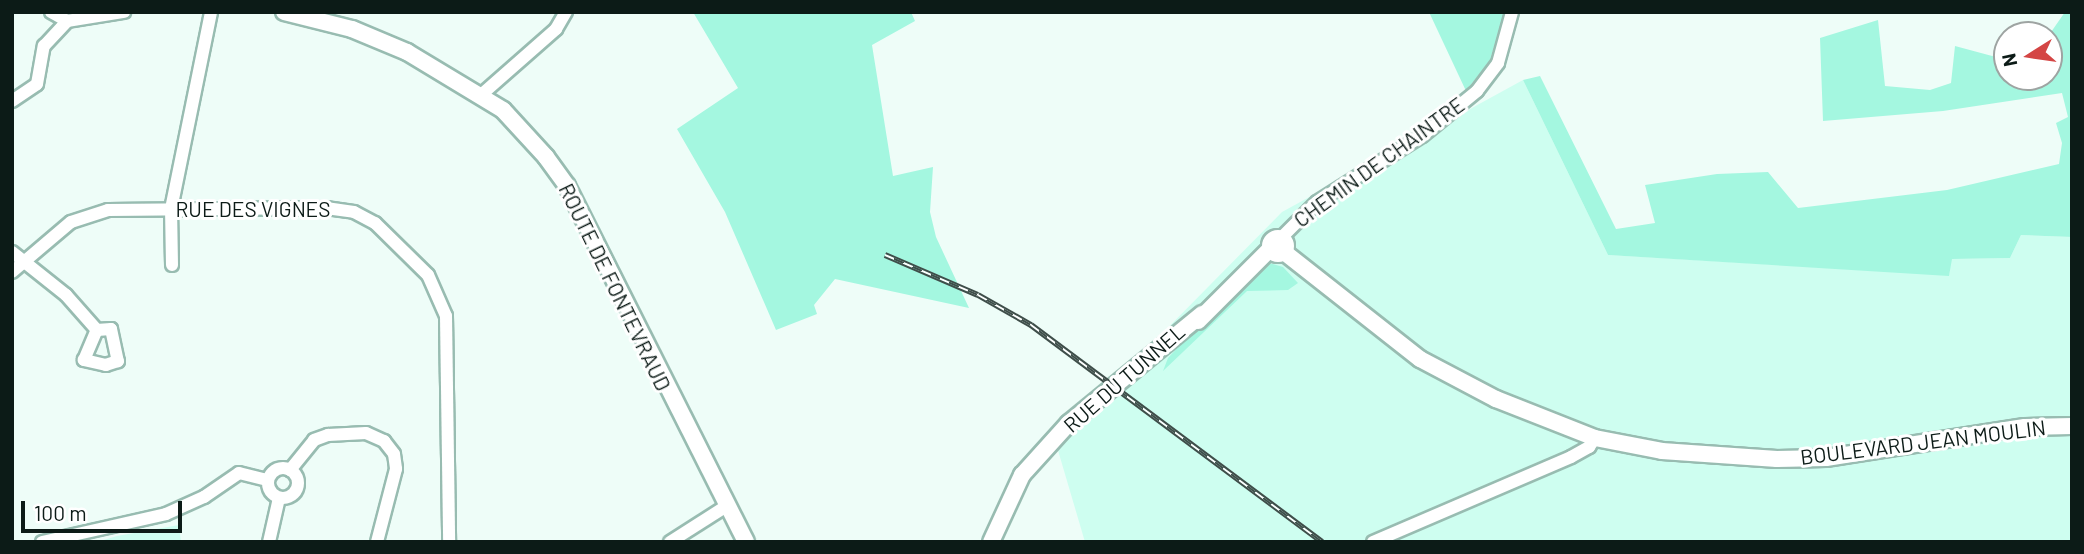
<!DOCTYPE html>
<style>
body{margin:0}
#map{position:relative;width:2084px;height:554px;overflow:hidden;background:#eefdf8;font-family:Barlow,sans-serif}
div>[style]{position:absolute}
.built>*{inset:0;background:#cefef0}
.green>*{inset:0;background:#a4f7e0}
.roads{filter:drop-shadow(2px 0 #98bcb1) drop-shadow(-2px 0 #98bcb1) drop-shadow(0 2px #98bcb1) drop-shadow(0 -2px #98bcb1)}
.street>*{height:12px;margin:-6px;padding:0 6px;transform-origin:6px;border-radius:6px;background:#fff}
.street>.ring{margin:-6px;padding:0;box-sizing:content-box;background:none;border:12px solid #fff;border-radius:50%}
.secondary>*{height:16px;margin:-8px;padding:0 8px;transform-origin:8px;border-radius:8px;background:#fff}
.secondary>.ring{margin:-8px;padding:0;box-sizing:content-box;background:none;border:16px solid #fff;border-radius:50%}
.rail>*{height:6px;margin-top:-3px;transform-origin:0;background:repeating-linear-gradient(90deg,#fff 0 10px,#3f4e4a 0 20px);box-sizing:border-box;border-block:2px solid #3f4e4a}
span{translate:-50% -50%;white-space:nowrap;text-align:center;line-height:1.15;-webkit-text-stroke:6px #fff;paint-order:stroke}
.street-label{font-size:21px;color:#0c1b17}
.frame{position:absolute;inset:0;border:14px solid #0c1b17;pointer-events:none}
.north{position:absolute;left:1993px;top:21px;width:70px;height:70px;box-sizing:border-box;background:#fff;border:2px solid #9ea4a2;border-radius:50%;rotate:258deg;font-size:19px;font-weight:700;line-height:28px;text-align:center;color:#0c1b17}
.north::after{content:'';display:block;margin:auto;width:24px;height:32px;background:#d44544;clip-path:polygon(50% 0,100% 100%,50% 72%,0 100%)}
.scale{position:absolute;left:21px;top:501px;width:161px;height:32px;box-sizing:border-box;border:4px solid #0c1b17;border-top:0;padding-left:9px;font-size:21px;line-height:24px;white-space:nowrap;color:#0c1b17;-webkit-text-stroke:5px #fff;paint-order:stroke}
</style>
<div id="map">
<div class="built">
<i style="clip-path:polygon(1523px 80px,1608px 255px,1949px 275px,1951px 259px,2010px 258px,2021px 235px,2072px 237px,2072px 542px,1085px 542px,1052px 430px,1140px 356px,1282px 212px)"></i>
<i style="clip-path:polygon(179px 525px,181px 542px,97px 542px,117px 536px)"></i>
</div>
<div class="green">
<i style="clip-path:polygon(693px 12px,911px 12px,915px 21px,872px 45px,893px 176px,933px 167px,930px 212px,936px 237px,969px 308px,835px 279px,814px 305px,817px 314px,776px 330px,725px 212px,677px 129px,738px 88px)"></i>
<i style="clip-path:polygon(1429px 12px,1504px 12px,1490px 61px,1466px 91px)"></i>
<i style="clip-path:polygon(2065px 12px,2072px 12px,2072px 237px,2021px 235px,2010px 258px,1952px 259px,1949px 276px,1608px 255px,1523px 80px,1540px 76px,1616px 229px,1655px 223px,1645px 185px,1717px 174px,1768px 172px,1798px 208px,1947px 190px,2059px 164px,2062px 143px,2056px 123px,2068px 117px,2062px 93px,1943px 111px,1823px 121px,1820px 38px,1878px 20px,1885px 86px,1930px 90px,1951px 83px,1955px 46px,2007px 60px,2007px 77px,2049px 77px,2049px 35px)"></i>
<i style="clip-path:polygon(1269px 263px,1283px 267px,1298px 283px,1288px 290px,1247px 291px,1163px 371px,1168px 358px,1194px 330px)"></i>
</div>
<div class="roads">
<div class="street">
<i style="left:51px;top:12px;width:18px;rotate:29deg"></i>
<i style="left:67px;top:21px;width:58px;rotate:-9deg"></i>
<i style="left:481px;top:95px;width:100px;rotate:-41.3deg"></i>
<i style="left:556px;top:29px;width:20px;rotate:-60deg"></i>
<i style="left:12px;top:101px;width:30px;rotate:-34deg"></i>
<i style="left:37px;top:84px;width:39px;rotate:-80deg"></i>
<i style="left:44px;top:46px;width:34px;rotate:-47deg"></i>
<i style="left:1281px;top:238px;width:51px;rotate:-45deg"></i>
<i style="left:1317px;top:202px;width:124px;rotate:-32.2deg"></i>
<i style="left:1422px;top:136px;width:71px;rotate:-39.3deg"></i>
<i style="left:1477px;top:91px;width:35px;rotate:-53deg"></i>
<i style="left:1498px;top:63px;width:53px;rotate:-74.6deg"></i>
<i style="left:12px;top:252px;width:69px;rotate:38.5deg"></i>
<i style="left:66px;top:295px;width:47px;rotate:48.5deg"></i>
<i style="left:172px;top:265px;width:56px;rotate:-91deg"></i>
<i style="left:171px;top:209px;width:201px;rotate:-78.5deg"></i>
<i style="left:12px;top:272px;width:77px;rotate:-40.3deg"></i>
<i style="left:71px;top:222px;width:39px;rotate:-18deg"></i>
<i style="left:108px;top:210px;width:218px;rotate:-0.5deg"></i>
<i style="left:326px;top:208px;width:28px;rotate:8deg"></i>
<i style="left:354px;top:212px;width:24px;rotate:28deg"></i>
<i style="left:375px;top:223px;width:74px;rotate:44.5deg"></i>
<i style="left:428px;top:275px;width:45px;rotate:66.3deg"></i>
<i style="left:446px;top:316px;width:226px;rotate:89.2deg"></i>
<i style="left:111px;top:329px;width:33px;rotate:78deg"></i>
<i style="left:118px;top:361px;width:13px;rotate:162deg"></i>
<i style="left:106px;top:365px;width:23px;rotate:-167deg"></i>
<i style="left:84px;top:360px;width:33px;rotate:-67deg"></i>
<i style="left:97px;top:330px;width:14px;rotate:-4deg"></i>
<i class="ring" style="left:268px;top:468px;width:18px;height:18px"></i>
<i style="left:290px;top:470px;width:38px;rotate:-51deg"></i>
<i style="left:314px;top:440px;width:15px;rotate:-20deg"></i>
<i style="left:328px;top:435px;width:38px;rotate:-3deg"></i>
<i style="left:366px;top:433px;width:20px;rotate:24deg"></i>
<i style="left:384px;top:441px;width:16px;rotate:52deg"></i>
<i style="left:394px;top:454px;width:15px;rotate:82deg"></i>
<i style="left:396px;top:469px;width:75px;rotate:104.6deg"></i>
<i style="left:42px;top:542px;width:127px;rotate:-12.7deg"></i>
<i style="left:166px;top:514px;width:42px;rotate:-24.1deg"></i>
<i style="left:204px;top:497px;width:42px;rotate:-34.4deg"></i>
<i style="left:239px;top:473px;width:30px;rotate:14deg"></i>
<i style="left:269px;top:542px;width:45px;rotate:-77.2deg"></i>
<i style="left:670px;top:542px;width:65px;rotate:-32.5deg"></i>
<i style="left:1373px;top:542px;width:215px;rotate:-23.2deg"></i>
<i style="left:1571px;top:457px;width:21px;rotate:-29deg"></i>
<i style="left:1589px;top:447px;width:11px;rotate:-56deg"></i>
</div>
<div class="secondary">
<i style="left:284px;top:12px;width:70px;rotate:14deg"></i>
<i style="left:352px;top:29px;width:60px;rotate:22.7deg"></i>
<i style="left:407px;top:52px;width:112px;rotate:31.1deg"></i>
<i style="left:503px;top:110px;width:64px;rotate:47.5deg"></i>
<i style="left:546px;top:157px;width:36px;rotate:54deg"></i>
<i style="left:567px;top:186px;width:398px;rotate:63.3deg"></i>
<i class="ring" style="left:1270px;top:238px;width:0;height:0"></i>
<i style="left:1284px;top:252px;width:173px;rotate:38.2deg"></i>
<i style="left:1420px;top:359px;width:86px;rotate:27.8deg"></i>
<i style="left:1496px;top:399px;width:106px;rotate:21.5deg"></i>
<i style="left:1595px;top:438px;width:68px;rotate:11deg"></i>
<i style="left:1662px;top:451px;width:115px;rotate:4deg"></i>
<i style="left:1777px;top:459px;width:49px;rotate:-1.2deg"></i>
<i style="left:1826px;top:458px;width:201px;rotate:-8.9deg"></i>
<i style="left:2025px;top:427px;width:47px;rotate:-1.2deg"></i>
<i style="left:1198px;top:321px;width:102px;rotate:-45deg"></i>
<i style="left:991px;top:542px;width:74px;rotate:-65.2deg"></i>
<i style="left:1022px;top:475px;width:70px;rotate:-47.9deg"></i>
<i style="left:1069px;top:423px;width:172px;rotate:-39.3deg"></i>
</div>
</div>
<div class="rail">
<i style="left:885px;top:255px;width:101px;rotate:23.3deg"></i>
<i style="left:978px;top:295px;width:61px;rotate:29.5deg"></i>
<i style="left:1031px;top:325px;width:363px;rotate:36.7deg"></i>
</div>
<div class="street-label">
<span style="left:1379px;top:162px;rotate:-36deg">CHEMIN DE CHAINTRE</span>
<span style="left:253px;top:209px">RUE DES VIGNES</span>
<span style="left:615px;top:287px;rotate:64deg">ROUTE DE FONTEVRAUD</span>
<span style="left:1124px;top:378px;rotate:-41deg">RUE DU TUNNEL</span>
<span style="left:1923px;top:442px;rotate:-7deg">BOULEVARD JEAN MOULIN</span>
</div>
<div class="frame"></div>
<div class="north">N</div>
<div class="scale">100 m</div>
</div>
